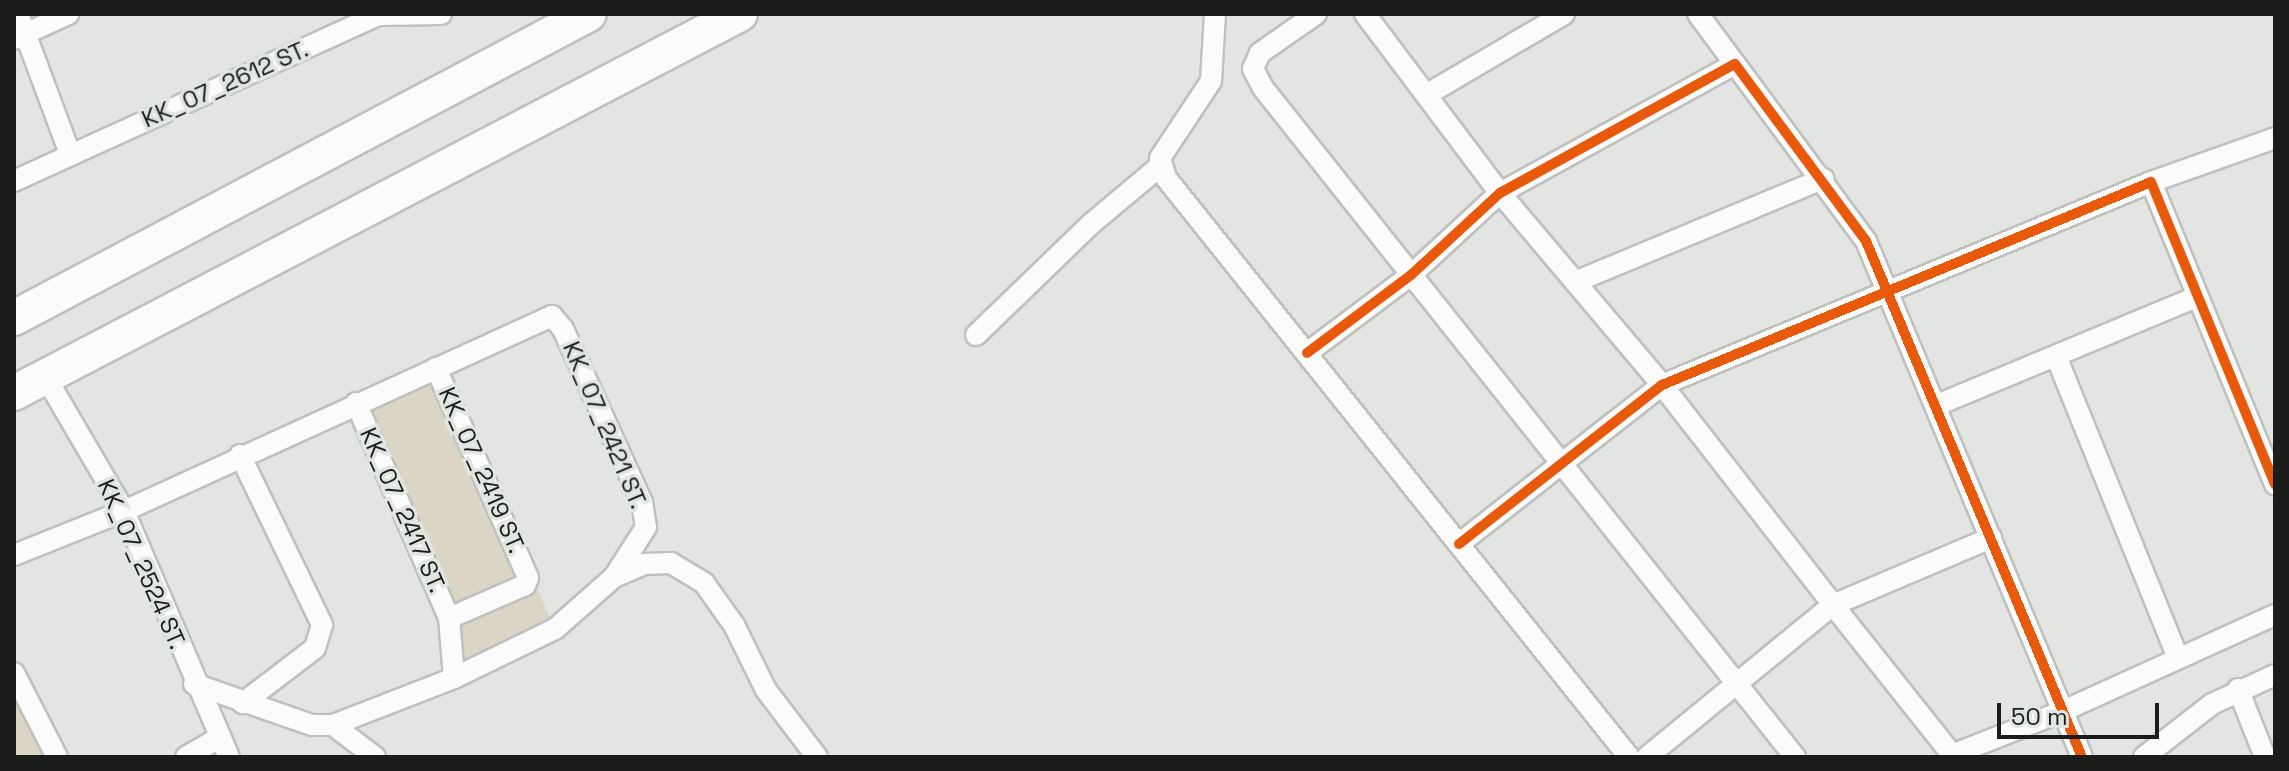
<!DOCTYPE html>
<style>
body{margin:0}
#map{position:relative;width:2289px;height:771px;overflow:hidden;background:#e3e5e3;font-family:"Space Grotesk",sans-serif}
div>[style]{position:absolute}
.green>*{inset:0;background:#dad5c4}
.roads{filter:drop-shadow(2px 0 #bfc1bf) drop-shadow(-2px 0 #bfc1bf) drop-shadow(0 2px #bfc1bf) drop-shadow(0 -2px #bfc1bf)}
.minor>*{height:20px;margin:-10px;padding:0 10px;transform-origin:10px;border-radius:10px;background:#fbfbfb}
.trunk>*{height:34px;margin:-17px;padding:0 17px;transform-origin:17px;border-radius:17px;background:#fbfbfb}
.cycleway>*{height:10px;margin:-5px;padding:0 5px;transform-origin:5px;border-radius:5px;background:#e8590c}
span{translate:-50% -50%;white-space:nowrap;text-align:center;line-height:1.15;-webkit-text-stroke:7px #e2e6e2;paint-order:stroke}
.street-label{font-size:24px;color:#1b1d1b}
.frame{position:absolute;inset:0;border:16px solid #1b1d1b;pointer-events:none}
.scale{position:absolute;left:1997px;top:703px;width:162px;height:36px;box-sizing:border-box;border:4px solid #1b1d1b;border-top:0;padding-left:10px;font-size:24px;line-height:28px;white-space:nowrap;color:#1b1d1b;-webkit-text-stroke:6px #e2e6e2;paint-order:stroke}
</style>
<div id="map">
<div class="green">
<i style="clip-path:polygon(440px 366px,557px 634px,470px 671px,356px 402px)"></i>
<i style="clip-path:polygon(25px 696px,57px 757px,14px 757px,14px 702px)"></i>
</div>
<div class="roads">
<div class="minor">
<i style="left:18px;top:14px;width:149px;rotate:69.6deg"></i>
<i style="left:1215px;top:14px;width:67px;rotate:93.4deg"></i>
<i style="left:1211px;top:81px;width:92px;rotate:123.5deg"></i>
<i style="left:1160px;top:158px;width:21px;rotate:73deg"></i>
<i style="left:1166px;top:178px;width:741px;rotate:51.35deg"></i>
<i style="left:1316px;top:14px;width:68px;rotate:145.1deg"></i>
<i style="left:1260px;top:53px;width:17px;rotate:114deg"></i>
<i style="left:1253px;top:69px;width:21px;rotate:62deg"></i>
<i style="left:1263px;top:88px;width:855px;rotate:51.51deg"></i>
<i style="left:1365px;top:14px;width:224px;rotate:53deg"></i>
<i style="left:1500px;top:193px;width:251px;rotate:49.8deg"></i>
<i style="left:1662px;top:385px;width:279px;rotate:52.1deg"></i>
<i style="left:1833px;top:605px;width:172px;rotate:-23deg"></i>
<i style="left:1698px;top:14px;width:62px;rotate:53.5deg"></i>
<i style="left:14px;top:39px;width:60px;rotate:-24.8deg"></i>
<i style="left:1426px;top:95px;width:160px;rotate:-30.4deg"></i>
<i style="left:14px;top:181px;width:401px;rotate:-24.5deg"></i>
<i style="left:379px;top:15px;width:62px;rotate:-0.9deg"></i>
<i style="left:2151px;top:182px;width:132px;rotate:-19.5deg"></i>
<i style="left:1575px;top:282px;width:269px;rotate:-22.6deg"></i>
<i style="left:976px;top:335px;width:160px;rotate:-44deg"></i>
<i style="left:1091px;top:224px;width:90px;rotate:-40deg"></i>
<i style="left:1307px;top:353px;width:130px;rotate:-36.9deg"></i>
<i style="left:1411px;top:275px;width:121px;rotate:-42.7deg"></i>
<i style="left:1500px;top:193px;width:268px;rotate:-28.8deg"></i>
<i style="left:1735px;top:64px;width:220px;rotate:53.5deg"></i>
<i style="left:1866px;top:241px;width:559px;rotate:67.29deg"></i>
<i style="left:2056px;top:356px;width:326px;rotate:68deg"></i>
<i style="left:436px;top:368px;width:229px;rotate:66.3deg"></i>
<i style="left:528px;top:578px;width:8px;rotate:113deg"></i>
<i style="left:525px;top:585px;width:83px;rotate:156.5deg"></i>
<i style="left:45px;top:376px;width:156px;rotate:59.7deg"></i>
<i style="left:124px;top:511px;width:267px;rotate:66.9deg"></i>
<i style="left:356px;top:403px;width:234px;rotate:66.6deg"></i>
<i style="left:449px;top:618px;width:60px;rotate:85.2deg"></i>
<i style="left:1937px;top:405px;width:281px;rotate:-22.6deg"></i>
<i style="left:240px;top:455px;width:189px;rotate:64.2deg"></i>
<i style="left:322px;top:625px;width:24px;rotate:107deg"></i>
<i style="left:315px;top:648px;width:91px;rotate:142.6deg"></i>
<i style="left:1459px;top:544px;width:258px;rotate:-38.1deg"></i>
<i style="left:1662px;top:385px;width:529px;rotate:-22.54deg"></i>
<i style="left:2151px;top:182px;width:327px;rotate:67.7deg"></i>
<i style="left:14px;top:555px;width:118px;rotate:-21.8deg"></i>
<i style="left:124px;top:511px;width:470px;rotate:-24.5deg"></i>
<i style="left:552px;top:316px;width:17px;rotate:50deg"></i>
<i style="left:563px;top:329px;width:190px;rotate:65.5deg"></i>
<i style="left:642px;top:502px;width:25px;rotate:81deg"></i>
<i style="left:646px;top:527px;width:59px;rotate:122.6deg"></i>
<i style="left:14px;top:673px;width:94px;rotate:62.9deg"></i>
<i style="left:194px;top:684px;width:125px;rotate:19.2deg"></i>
<i style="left:312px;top:725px;width:21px"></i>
<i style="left:333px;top:725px;width:130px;rotate:-21.2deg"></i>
<i style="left:454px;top:678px;width:112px;rotate:-25.9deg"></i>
<i style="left:555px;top:629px;width:79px;rotate:-41.4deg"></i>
<i style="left:614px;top:577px;width:33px;rotate:-23deg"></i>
<i style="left:644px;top:564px;width:27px;rotate:-2deg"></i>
<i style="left:671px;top:563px;width:39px;rotate:31deg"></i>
<i style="left:704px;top:583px;width:52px;rotate:54.5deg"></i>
<i style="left:734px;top:625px;width:72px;rotate:63.8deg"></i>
<i style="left:766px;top:690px;width:84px;rotate:52.7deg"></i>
<i style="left:2238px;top:689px;width:73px;rotate:68.3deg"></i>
<i style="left:333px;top:725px;width:53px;rotate:37.3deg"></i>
<i style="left:1952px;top:755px;width:119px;rotate:-21.6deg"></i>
<i style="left:2063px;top:711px;width:233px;rotate:-24.4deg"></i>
<i style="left:186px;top:757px;width:38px;rotate:-30deg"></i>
<i style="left:1647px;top:757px;width:240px;rotate:-39.3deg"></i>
<i style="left:1833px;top:605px;width:194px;rotate:51.5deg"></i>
<i style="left:2144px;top:757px;width:86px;rotate:-37.9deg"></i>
<i style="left:2212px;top:704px;width:69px;rotate:-24.7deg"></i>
</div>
<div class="trunk">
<i style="left:14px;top:318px;width:650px;rotate:-27.87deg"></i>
<i style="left:14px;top:393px;width:819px;rotate:-27.57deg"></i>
</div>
</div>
<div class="cycleway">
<i style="left:1307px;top:353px;width:130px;rotate:-36.9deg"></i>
<i style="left:1411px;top:275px;width:121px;rotate:-42.7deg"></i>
<i style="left:1500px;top:193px;width:268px;rotate:-28.8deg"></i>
<i style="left:1735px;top:64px;width:220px;rotate:53.5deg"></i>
<i style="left:1866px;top:241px;width:559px;rotate:67.29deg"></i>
<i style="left:1459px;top:544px;width:258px;rotate:-38.1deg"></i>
<i style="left:1662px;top:385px;width:529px;rotate:-22.54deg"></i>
<i style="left:2151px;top:182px;width:327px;rotate:67.7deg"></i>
</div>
<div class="street-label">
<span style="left:225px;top:84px;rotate:-24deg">KK_07_2612 ST.</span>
<span style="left:605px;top:425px;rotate:67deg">KK_07_2421 ST.</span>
<span style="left:482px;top:470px;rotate:66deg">KK_07_2419 ST.</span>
<span style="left:403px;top:510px;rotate:66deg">KK_07_2417 ST.</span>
<span style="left:142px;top:564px;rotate:66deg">KK_07_2524 ST.</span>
</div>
<div class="frame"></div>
<div class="scale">50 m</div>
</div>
